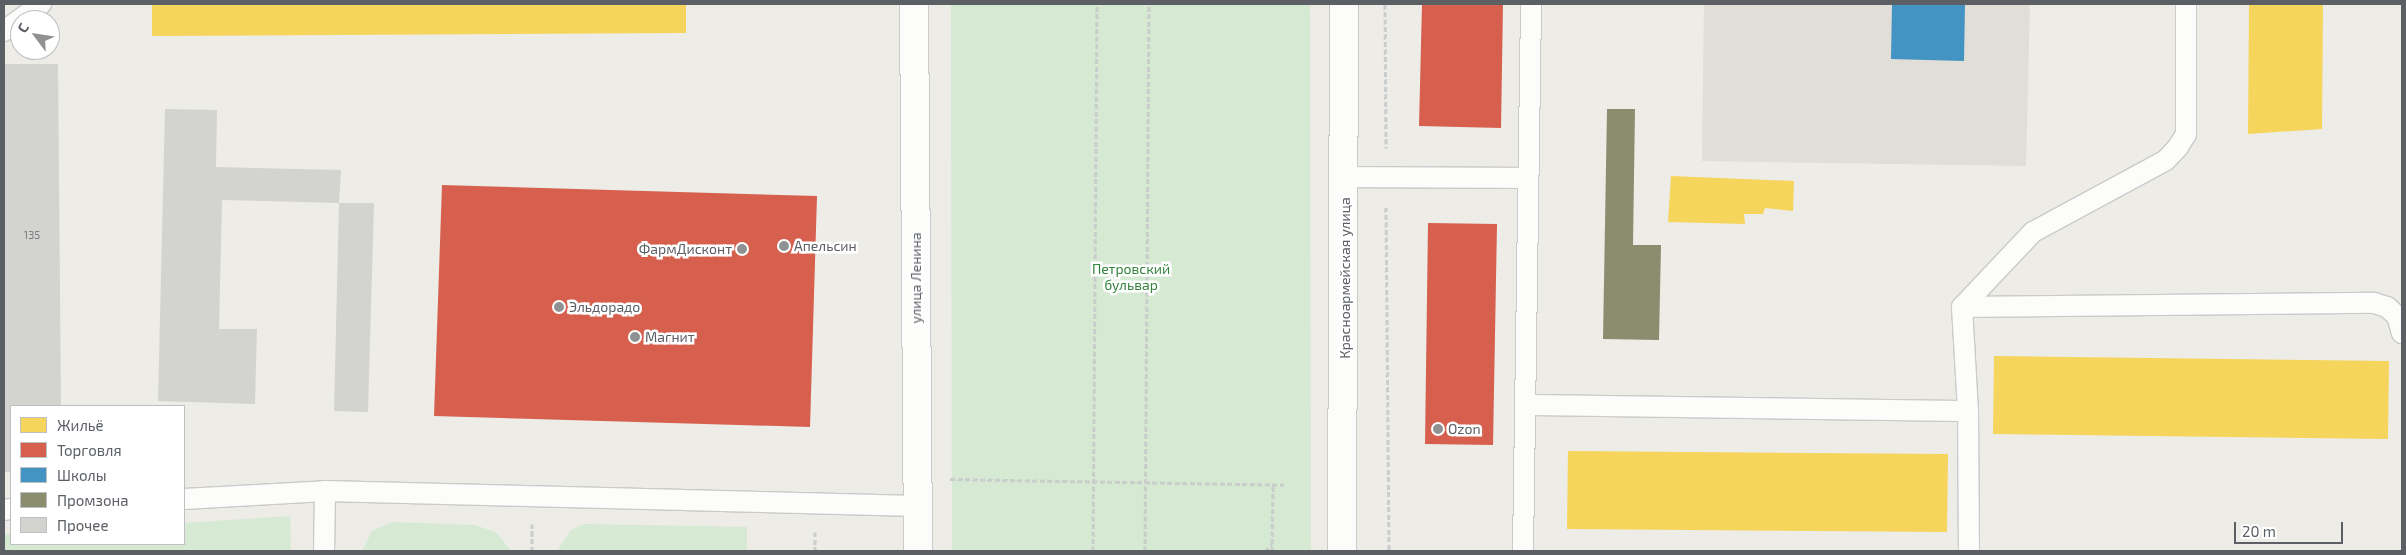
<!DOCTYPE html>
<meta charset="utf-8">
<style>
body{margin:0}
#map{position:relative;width:2406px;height:555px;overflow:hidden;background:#edece7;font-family:"Exo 2",sans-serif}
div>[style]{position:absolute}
.education>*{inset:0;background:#e0ded7}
.green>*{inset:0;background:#d5e9d3}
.homes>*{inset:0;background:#f6d55c}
.shops>*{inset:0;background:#d6604d}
.schools>*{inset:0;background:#4393c3}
.industry>*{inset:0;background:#8c8c6e}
.building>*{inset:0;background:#d3d3d0}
.path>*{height:3px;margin-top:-1.5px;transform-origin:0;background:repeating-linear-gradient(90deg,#c9cdcb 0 5px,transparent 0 7.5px)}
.roads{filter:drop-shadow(1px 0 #cacac9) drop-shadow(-1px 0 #cacac9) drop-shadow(0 1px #cacac9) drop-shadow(0 -1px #cacac9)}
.service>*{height:20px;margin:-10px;padding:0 10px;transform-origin:10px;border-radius:10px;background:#fcfcfb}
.secondary>*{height:28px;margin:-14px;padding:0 14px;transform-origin:14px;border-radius:14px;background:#fcfcfb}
.dots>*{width:14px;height:14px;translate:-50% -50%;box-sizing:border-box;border:2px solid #fff;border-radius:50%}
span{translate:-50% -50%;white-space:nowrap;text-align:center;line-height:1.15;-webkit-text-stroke:5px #fff;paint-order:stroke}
.number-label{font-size:11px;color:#7b7e81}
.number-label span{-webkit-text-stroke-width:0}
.poi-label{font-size:14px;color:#5c6065}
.left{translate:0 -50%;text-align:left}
.right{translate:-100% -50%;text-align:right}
.park-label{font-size:14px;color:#34843c}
.street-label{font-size:14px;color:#5c6065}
.frame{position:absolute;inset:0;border:5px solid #5c6065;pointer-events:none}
.legend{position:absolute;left:10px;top:405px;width:175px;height:140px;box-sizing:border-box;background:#fff;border:1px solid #bebfc1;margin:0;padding:6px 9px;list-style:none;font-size:15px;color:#5c6065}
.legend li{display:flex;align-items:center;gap:10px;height:25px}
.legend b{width:25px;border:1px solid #bebfc1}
.north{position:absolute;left:10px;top:10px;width:50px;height:50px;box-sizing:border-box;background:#fff;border:1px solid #bebfc1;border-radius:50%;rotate:301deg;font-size:14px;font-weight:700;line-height:20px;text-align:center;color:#5c6065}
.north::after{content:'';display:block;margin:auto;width:18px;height:22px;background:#8f9192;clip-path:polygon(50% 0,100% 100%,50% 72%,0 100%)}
.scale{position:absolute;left:2234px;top:522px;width:109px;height:22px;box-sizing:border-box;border:2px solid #5c6065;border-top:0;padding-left:6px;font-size:15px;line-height:18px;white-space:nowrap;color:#5c6065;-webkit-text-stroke:4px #fff;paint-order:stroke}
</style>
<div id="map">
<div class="education">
<i style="clip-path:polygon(1704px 4px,2030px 4px,2026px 166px,1702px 161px)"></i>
</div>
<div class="green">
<i style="clip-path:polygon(951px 4px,1310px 4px,1311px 551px,952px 551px)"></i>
<i style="clip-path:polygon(290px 516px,291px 551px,4px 551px,4px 534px,11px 534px,11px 544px,184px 544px,184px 523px)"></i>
<i style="clip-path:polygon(392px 522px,475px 525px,497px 533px,511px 551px,362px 551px,372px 531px)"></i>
<i style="clip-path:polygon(585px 524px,747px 527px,747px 551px,557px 551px,571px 530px)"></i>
</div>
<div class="homes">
<i style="clip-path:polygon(152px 4px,686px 4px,686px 33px,152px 36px)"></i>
<i style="clip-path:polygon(2249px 4px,2323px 4px,2322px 129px,2248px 134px)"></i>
<i style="clip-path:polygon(1671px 176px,1794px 181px,1793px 211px,1765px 208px,1763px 214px,1744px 214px,1745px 224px,1668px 222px)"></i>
<i style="clip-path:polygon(1994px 356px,2389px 361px,2388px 439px,1993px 434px)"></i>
<i style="clip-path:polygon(1568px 451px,1948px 454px,1947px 532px,1567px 529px)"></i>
</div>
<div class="shops">
<i style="clip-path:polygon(1422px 4px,1503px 4px,1501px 128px,1419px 126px)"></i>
<i style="clip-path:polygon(442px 185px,817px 196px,810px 427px,434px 416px)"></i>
<i style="clip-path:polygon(1428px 223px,1497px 224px,1493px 445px,1425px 444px)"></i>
</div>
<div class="schools">
<i style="clip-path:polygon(1892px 4px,1965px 4px,1964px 61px,1891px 59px)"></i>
</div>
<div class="industry">
<i style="clip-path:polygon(1607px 109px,1635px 109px,1633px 245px,1661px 245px,1659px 340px,1603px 339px)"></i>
</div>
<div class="building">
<i style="clip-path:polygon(4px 64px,58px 64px,61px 406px,11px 406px,11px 472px,4px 472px)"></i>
<i style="clip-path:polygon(165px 109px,217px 110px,216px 167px,341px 170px,339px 203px,374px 203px,368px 412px,334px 411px,339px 203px,222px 200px,219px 329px,257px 329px,255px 404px,158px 401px)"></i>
</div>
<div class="path">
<i style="left:1385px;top:4px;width:144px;rotate:89.6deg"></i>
<i style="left:1386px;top:207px;width:344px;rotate:89.5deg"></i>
<i style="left:950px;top:479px;width:334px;rotate:1deg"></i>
<i style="left:815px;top:532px;width:19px;rotate:90deg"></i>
<i style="left:532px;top:551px;width:27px;rotate:-90deg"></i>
<i style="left:1093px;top:551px;width:547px;rotate:-89.58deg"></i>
<i style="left:1145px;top:551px;width:547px;rotate:-89.58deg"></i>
<i style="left:1265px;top:551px;width:10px;rotate:-45deg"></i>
<i style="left:1272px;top:551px;width:67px;rotate:-89.1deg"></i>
</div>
<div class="roads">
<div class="service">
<i style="left:4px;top:31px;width:46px;rotate:-36.1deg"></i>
<i style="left:1345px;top:177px;width:183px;rotate:0.3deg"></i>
<i style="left:1962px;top:307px;width:103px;rotate:-46.6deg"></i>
<i style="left:2033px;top:232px;width:151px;rotate:-28.4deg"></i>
<i style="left:2166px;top:160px;width:18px;rotate:-47deg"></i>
<i style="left:2178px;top:147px;width:15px;rotate:-58deg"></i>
<i style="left:2186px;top:134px;width:130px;rotate:-90deg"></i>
<i style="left:1525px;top:405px;width:443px;rotate:0.8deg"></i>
<i style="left:1968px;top:411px;width:140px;rotate:89.6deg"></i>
<i style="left:1968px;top:411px;width:104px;rotate:-93.3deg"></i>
<i style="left:1962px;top:307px;width:412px;rotate:-0.6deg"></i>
<i style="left:2374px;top:303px;width:14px;rotate:17deg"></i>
<i style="left:2387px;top:307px;width:13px;rotate:42deg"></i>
<i style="left:2397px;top:316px;width:18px;rotate:74deg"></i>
<i style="left:184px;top:499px;width:141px;rotate:-3.2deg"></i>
<i style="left:325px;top:491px;width:592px;rotate:1.45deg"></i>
<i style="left:4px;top:510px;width:7px;rotate:-8deg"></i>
<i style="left:324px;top:551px;width:60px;rotate:-89deg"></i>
<i style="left:1523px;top:551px;width:547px;rotate:-89.16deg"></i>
</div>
<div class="secondary">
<i style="left:914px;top:4px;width:547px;rotate:89.58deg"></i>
<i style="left:1342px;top:551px;width:547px;rotate:-89.79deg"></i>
</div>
</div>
<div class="dots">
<i style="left:784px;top:246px;background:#8f9192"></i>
<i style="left:742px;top:249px;background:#8f9192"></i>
<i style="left:559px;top:307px;background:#8f9192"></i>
<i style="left:635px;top:337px;background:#8f9192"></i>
<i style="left:1438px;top:429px;background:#8f9192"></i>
</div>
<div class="number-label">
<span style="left:32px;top:235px">135</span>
</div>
<div class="poi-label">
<span class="left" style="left:794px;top:246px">Апельсин</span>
<span class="right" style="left:732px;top:249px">ФармДисконт</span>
<span class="left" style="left:569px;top:307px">Эльдорадо</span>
<span class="left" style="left:645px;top:337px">Магнит</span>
<span class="left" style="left:1448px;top:429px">Ozon</span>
</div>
<div class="park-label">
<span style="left:1131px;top:277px">Петровский<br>бульвар</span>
</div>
<div class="street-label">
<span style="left:916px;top:278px;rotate:-90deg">улица Ленина</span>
<span style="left:1345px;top:278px;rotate:-90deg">Красноармейская улица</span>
</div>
<div class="frame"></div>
<ul class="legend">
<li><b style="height:14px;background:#f6d55c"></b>Жильё</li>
<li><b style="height:14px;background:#d6604d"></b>Торговля</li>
<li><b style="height:14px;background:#4393c3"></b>Школы</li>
<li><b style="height:14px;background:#8c8c6e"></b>Промзона</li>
<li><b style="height:14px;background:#d3d3d0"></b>Прочее</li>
</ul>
<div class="north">С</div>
<div class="scale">20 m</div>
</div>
